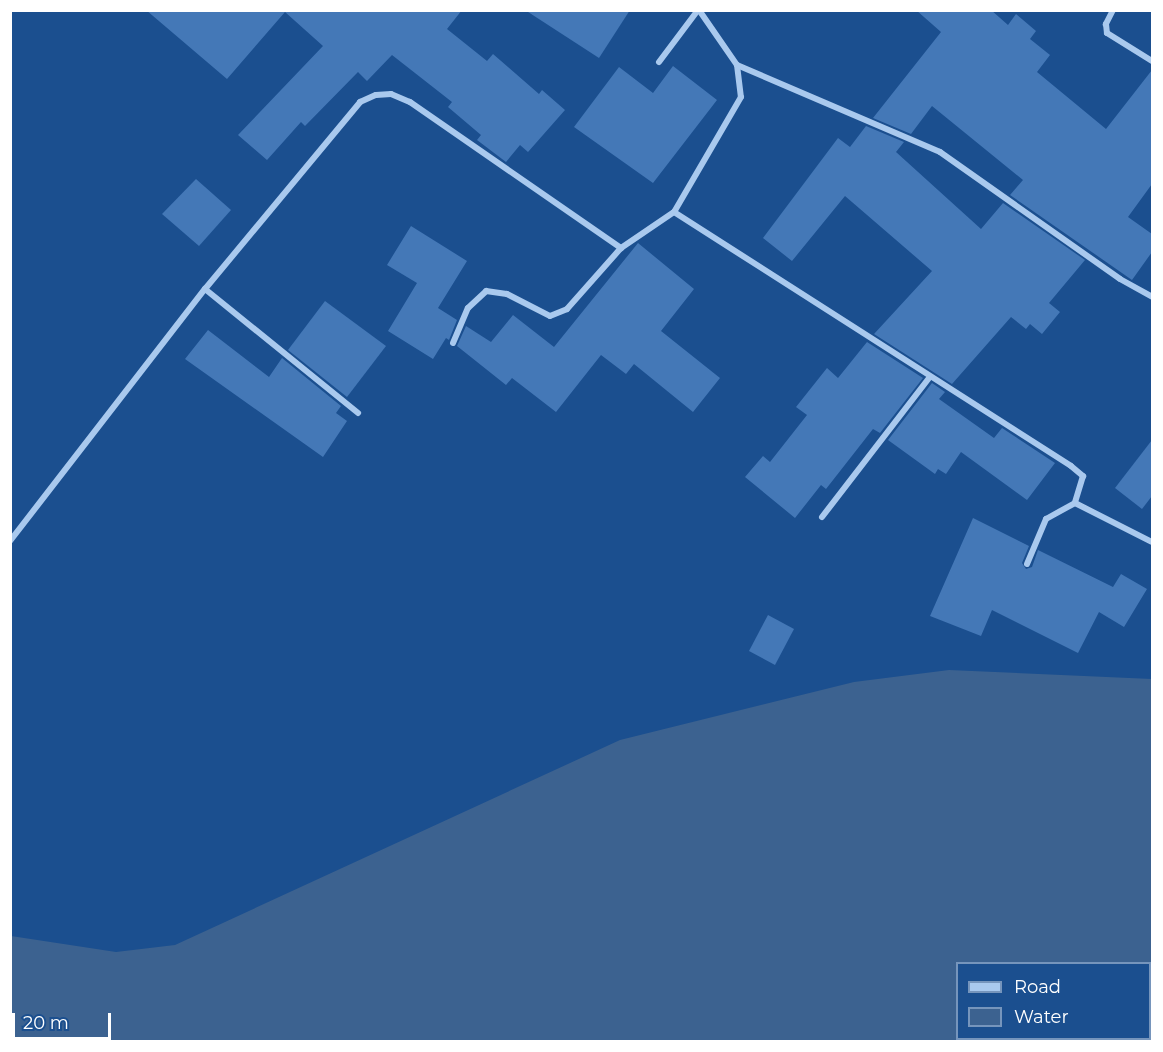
<!DOCTYPE html>
<style>
body{margin:0}
#map{position:relative;width:1163px;height:1052px;overflow:hidden;background:#1b4f8f;font-family:Montserrat,sans-serif}
div>[style]{position:absolute}
.water>*{inset:0;background:#3c6290}
.building>*{inset:0;background:#4478b7}
.street>*{height:6px;margin:-3px;padding:0 3px;transform-origin:3px;border-radius:3px;background:#a9c9ee}
span{translate:-50% -50%;white-space:nowrap;text-align:center;line-height:1.15;-webkit-text-stroke:5px #1b4f8f;paint-order:stroke}
.frame{position:absolute;inset:0;border:12px solid #fff;pointer-events:none}
.legend{position:absolute;left:956px;top:962px;width:195px;height:78px;box-sizing:border-box;background:#1b4f8f;border:2px solid #7695bc;margin:0;padding:8px 10px;list-style:none;font-size:18px;color:#fff}
.legend li{display:flex;align-items:center;gap:12px;height:30px}
.legend b{width:30px;border:2px solid #7695bc}
.scale{position:absolute;left:12px;top:1013px;width:99px;height:27px;box-sizing:border-box;border:3px solid #fff;border-top:0;padding-left:8px;font-size:18px;line-height:21px;white-space:nowrap;color:#fff;-webkit-text-stroke:4px #1b4f8f;paint-order:stroke}
</style>
<div id="map">
<div class="water">
<i style="clip-path:polygon(evenodd,949px 670px,1152px 679px,1152px 1041px,11px 1041px,11px 936px,116px 952px,175px 945px,620px 740px,854px 682px,949px 670px,958px 964px,1150px 964px,1150px 1038px,958px 1038px,958px 964px)"></i>
</div>
<div class="building">
<i style="clip-path:polygon(146px 10px,462px 10px,447px 29px,487px 61px,493px 54px,539px 94px,542px 90px,565px 110px,528px 152px,520px 145px,506px 162px,477px 140px,481px 135px,448px 107px,452px 102px,392px 55px,367px 81px,358px 72px,305px 126px,301px 122px,267px 160px,238px 135px,323px 46px,285px 12px,227px 79px)"></i>
<i style="clip-path:polygon(525px 10px,630px 10px,599px 58px)"></i>
<i style="clip-path:polygon(916px 10px,991px 10px,1008px 25px,1016px 14px,1036px 31px,1030px 39px,1050px 55px,1037px 72px,1106px 129px,1152px 70px,1152px 184px,1128px 217px,1152px 234px,1152px 252px,1132px 280px,1010px 195px,1023px 180px,932px 106px,911px 134px,873px 118px,941px 32px)"></i>
<i style="clip-path:polygon(673px 66px,717px 100px,653px 183px,574px 127px,619px 67px,653px 93px)"></i>
<i style="clip-path:polygon(866px 126px,904px 142px,896px 152px,981px 229px,1003px 203px,1085px 260px,1049px 303px,1060px 312px,1042px 334px,1030px 324px,1026px 329px,1011px 317px,952px 384px,874px 334px,932px 271px,845px 196px,792px 261px,763px 238px,838px 138px,850px 147px)"></i>
<i style="clip-path:polygon(196px 179px,231px 210px,199px 246px,162px 214px)"></i>
<i style="clip-path:polygon(411px 226px,467px 261px,438px 308px,457px 320px,449px 340px,446px 338px,433px 359px,388px 331px,417px 283px,387px 265px)"></i>
<i style="clip-path:polygon(638px 243px,694px 289px,661px 331px,720px 378px,693px 412px,634px 364px,626px 374px,601px 355px,556px 412px,512px 378px,506px 385px,457px 346px,466px 326px,491px 342px,513px 315px,554px 347px)"></i>
<i style="clip-path:polygon(325px 301px,386px 346px,347px 397px,288px 350px)"></i>
<i style="clip-path:polygon(208px 330px,269px 377px,282px 358px,341px 406px,336px 413px,347px 421px,323px 457px,185px 359px)"></i>
<i style="clip-path:polygon(867px 342px,923px 378px,880px 433px,873px 429px,826px 489px,821px 485px,795px 518px,745px 477px,763px 456px,770px 462px,807px 415px,796px 407px,827px 368px,838px 378px)"></i>
<i style="clip-path:polygon(932px 383px,945px 392px,939px 399px,994px 438px,1002px 428px,1055px 463px,1027px 500px,961px 452px,946px 474px,938px 469px,935px 474px,888px 440px)"></i>
<i style="clip-path:polygon(1152px 440px,1152px 496px,1142px 509px,1115px 488px)"></i>
<i style="clip-path:polygon(973px 518px,1029px 546px,1022px 563px,1026px 569px,1032px 567px,1038px 550px,1113px 587px,1121px 574px,1147px 589px,1124px 627px,1099px 612px,1078px 653px,992px 610px,981px 636px,930px 616px)"></i>
<i style="clip-path:polygon(768px 615px,794px 629px,775px 665px,749px 651px)"></i>
</div>
<div class="street">
<i style="left:699px;top:10px;width:67px;rotate:55.4deg"></i>
<i style="left:737px;top:65px;width:32px;rotate:83deg"></i>
<i style="left:741px;top:97px;width:133px;rotate:120.2deg"></i>
<i style="left:674px;top:212px;width:471px;rotate:32.6deg"></i>
<i style="left:1071px;top:466px;width:16px;rotate:40deg"></i>
<i style="left:1083px;top:476px;width:28px;rotate:107deg"></i>
<i style="left:1075px;top:503px;width:86px;rotate:26.9deg"></i>
<i style="left:1113px;top:10px;width:16px;rotate:117deg"></i>
<i style="left:1106px;top:24px;width:9px;rotate:84deg"></i>
<i style="left:1107px;top:33px;width:53px;rotate:31.9deg"></i>
<i style="left:659px;top:62px;width:65px;rotate:-53.1deg"></i>
<i style="left:737px;top:65px;width:221px;rotate:23.2deg"></i>
<i style="left:940px;top:152px;width:220px;rotate:35.2deg"></i>
<i style="left:1120px;top:279px;width:37px;rotate:29deg"></i>
<i style="left:205px;top:289px;width:197px;rotate:39deg"></i>
<i style="left:453px;top:343px;width:38px;rotate:-67deg"></i>
<i style="left:468px;top:308px;width:25px;rotate:-43deg"></i>
<i style="left:486px;top:291px;width:21px;rotate:8deg"></i>
<i style="left:507px;top:294px;width:48px;rotate:27.1deg"></i>
<i style="left:550px;top:316px;width:18px;rotate:-22deg"></i>
<i style="left:567px;top:309px;width:81px;rotate:-48.5deg"></i>
<i style="left:621px;top:248px;width:64px;rotate:-34.2deg"></i>
<i style="left:822px;top:517px;width:177px;rotate:-52.4deg"></i>
<i style="left:10px;top:541px;width:319px;rotate:-52.3deg"></i>
<i style="left:205px;top:289px;width:243px;rotate:-50.3deg"></i>
<i style="left:360px;top:102px;width:17px;rotate:-24deg"></i>
<i style="left:376px;top:95px;width:15px;rotate:-4deg"></i>
<i style="left:391px;top:94px;width:21px;rotate:23deg"></i>
<i style="left:410px;top:102px;width:257px;rotate:34.7deg"></i>
<i style="left:1027px;top:564px;width:49px;rotate:-67.1deg"></i>
<i style="left:1046px;top:519px;width:33px;rotate:-29deg"></i>
</div>
<div class="frame"></div>
<ul class="legend">
<li><b style="height:8px;background:#a9c9ee"></b>Road</li>
<li><b style="height:16px;background:#3c6290"></b>Water</li>
</ul>
<div class="scale">20 m</div>
</div>
